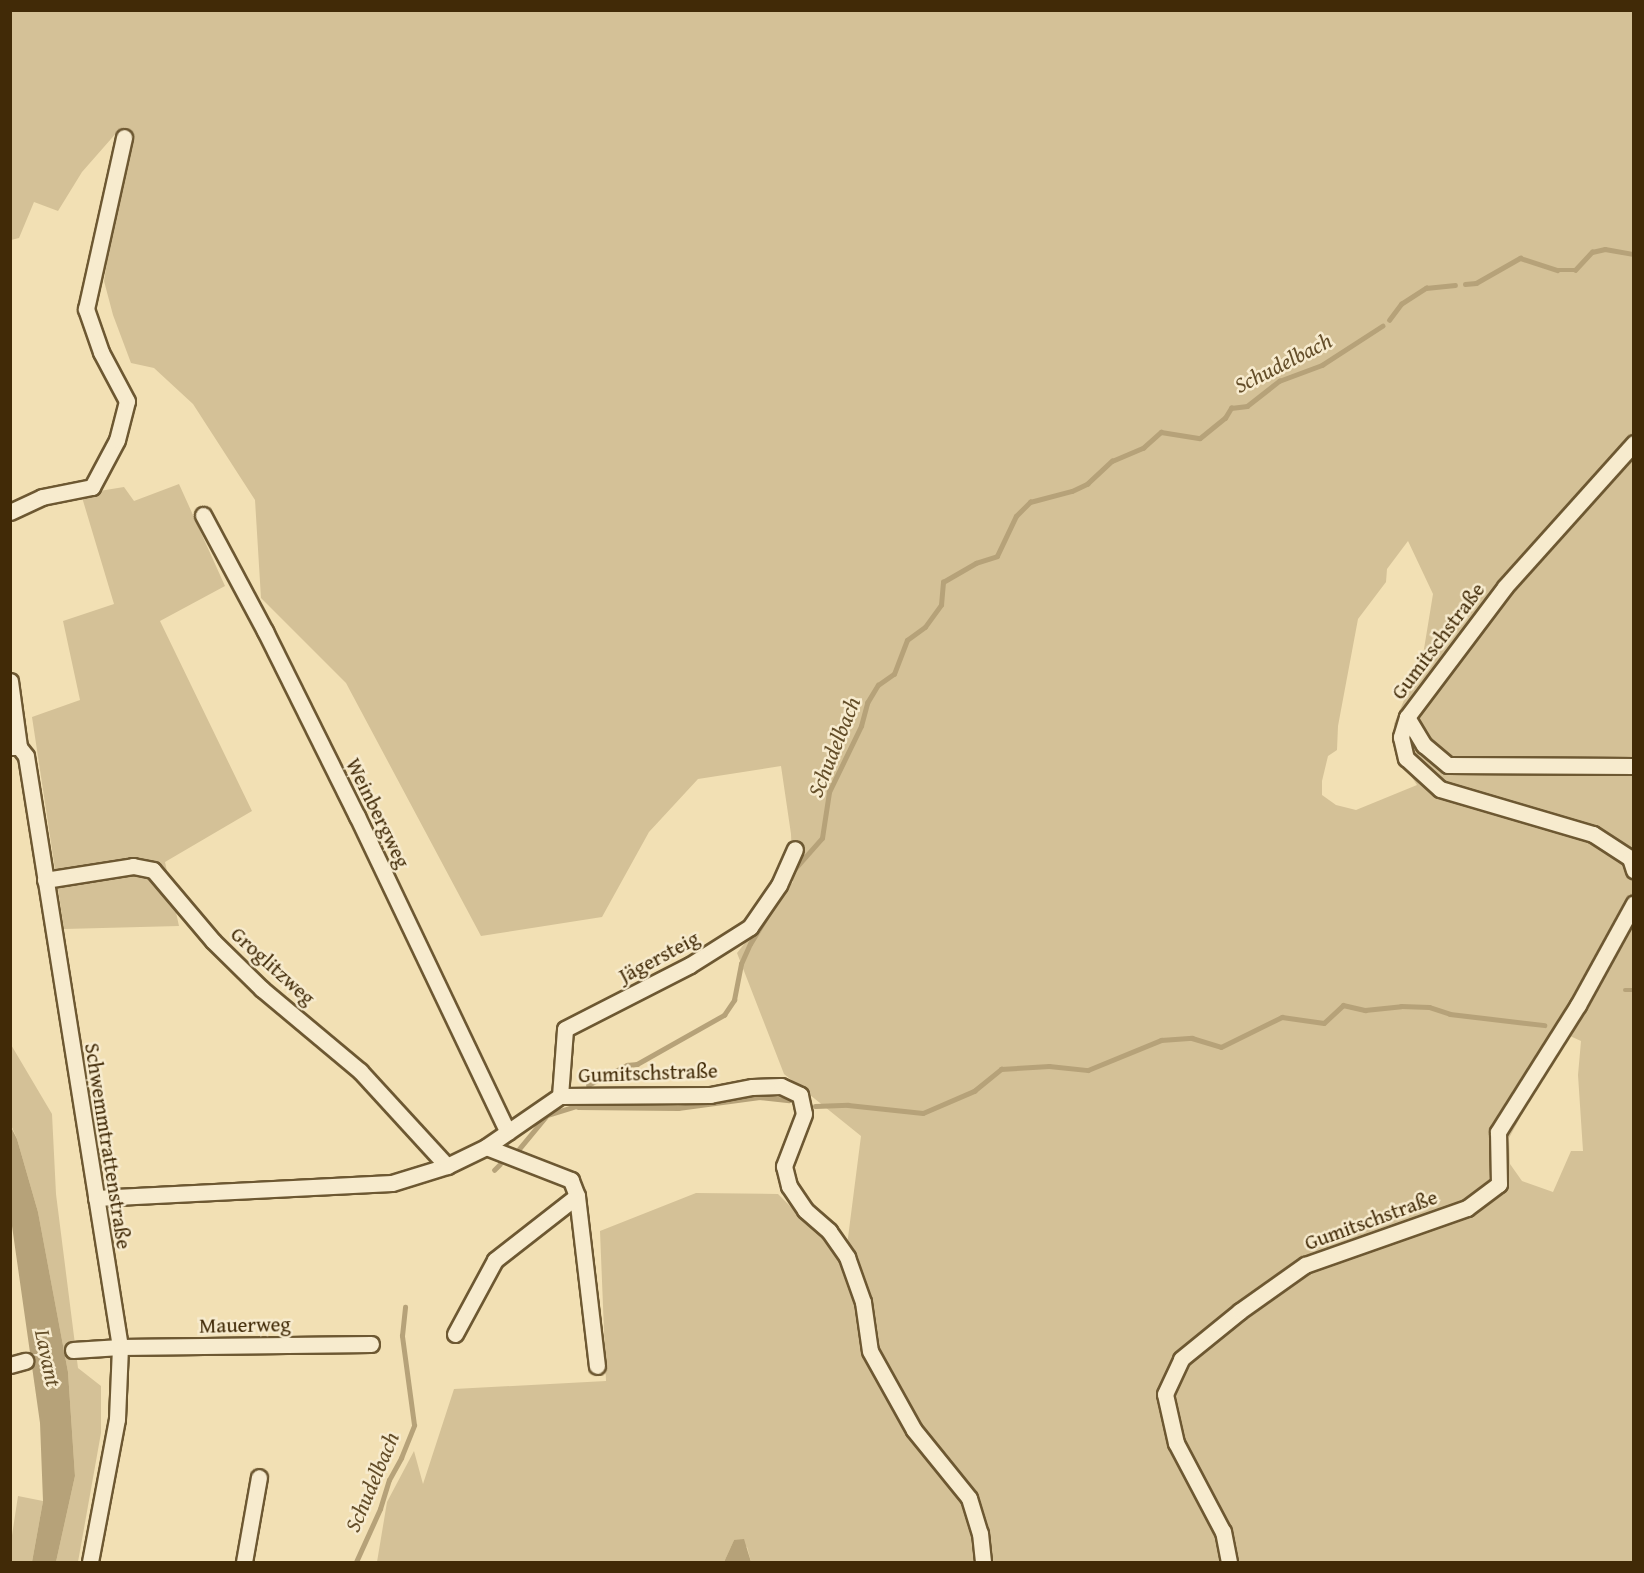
<!DOCTYPE html>
<meta charset="utf-8">
<style>
body{margin:0}
#map{position:relative;width:1644px;height:1573px;overflow:hidden;background:#f2e0b4;font-family:"Gentium Book Plus",serif}
div>[style]{position:absolute}
.green>*{inset:0;background:#d4c197}
.water>*{inset:0;background:#b6a279}
.stream>*{height:4.5px;margin:-2.25px;padding:0 2.25px;transform-origin:2.25px;border-radius:2.25px;background:#b6a279}
.roads{filter:drop-shadow(2px 0 #6d5832) drop-shadow(-2px 0 #6d5832) drop-shadow(0 2px #6d5832) drop-shadow(0 -2px #6d5832)}
.minor>*{height:15px;margin:-7.5px;padding:0 7.5px;transform-origin:7.5px;border-radius:7.5px;background:#f7ebce}
span{translate:-50% -50%;white-space:nowrap;text-align:center;line-height:1.15;-webkit-text-stroke:5px #f7ebce;paint-order:stroke}
.street-label{font-size:21px;color:#412a07}
.water-label{font-size:22px;color:#644e29;font-style:italic}
.frame{position:absolute;inset:0;border:12px solid #412a07;pointer-events:none}
</style>
<div id="map">
<div class="green">
<i style="clip-path:polygon(evenodd,10px 11px,1633px 11px,1633px 1562px,751px 1562px,747px 1547px,734px 1540px,724px 1562px,377px 1562px,387px 1502px,414px 1451px,423px 1484px,454px 1389px,606px 1381px,600px 1231px,696px 1193px,778px 1194px,845px 1261px,861px 1136px,784px 1074px,737px 953px,793px 882px,791px 834px,781px 766px,698px 779px,649px 832px,602px 917px,481px 936px,346px 683px,261px 598px,255px 500px,193px 404px,154px 368px,131px 363px,113px 315px,104px 281px,127px 136px,118px 131px,82px 172px,58px 211px,34px 202px,19px 238px,11px 240px,10px 11px,1408px 541px,1433px 594px,1423px 655px,1394px 724px,1397px 755px,1417px 785px,1356px 810px,1336px 805px,1322px 795px,1322px 781px,1328px 756px,1337px 750px,1338px 726px,1358px 619px,1386px 582px,1387px 569px,1408px 541px,10px 11px,1570px 1036px,1581px 1041px,1578px 1075px,1583px 1151px,1571px 1151px,1553px 1192px,1522px 1181px,1510px 1164px,1509px 1138px,1547px 1068px,1570px 1036px)"></i>
<i style="clip-path:polygon(179px 484px,225px 586px,160px 621px,252px 811px,165px 862px,179px 926px,64px 929px,32px 717px,80px 700px,63px 621px,114px 604px,81px 494px,124px 487px,134px 501px)"></i>
<i style="clip-path:polygon(10px 1043px,52px 1114px,56px 1194px,78px 1368px,101px 1386px,101px 1433px,78px 1562px,56px 1562px,75px 1476px,68px 1372px,38px 1212px,17px 1139px,11px 1125px)"></i>
<i style="clip-path:polygon(18px 1496px,43px 1501px,32px 1562px,11px 1562px,11px 1542px)"></i>
</div>
<div class="water">
<i style="clip-path:polygon(10px 1125px,17px 1139px,38px 1212px,68px 1372px,75px 1476px,56px 1562px,32px 1562px,43px 1501px,40px 1423px,11px 1219px)"></i>
<i style="clip-path:polygon(744px 1539px,751px 1562px,724px 1562px,734px 1540px)"></i>
</div>
<div class="stream">
<i style="left:1465px;top:284px;width:11px;rotate:-5deg"></i>
<i style="left:1476px;top:283px;width:51px;rotate:-29.6deg"></i>
<i style="left:1520px;top:258px;width:39px;rotate:18deg"></i>
<i style="left:1557px;top:270px;width:18px"></i>
<i style="left:1575px;top:270px;width:25px;rotate:-47deg"></i>
<i style="left:1592px;top:252px;width:13px;rotate:-13deg"></i>
<i style="left:1605px;top:249px;width:29px;rotate:10deg"></i>
<i style="left:1389px;top:320px;width:20px;rotate:-53deg"></i>
<i style="left:1401px;top:304px;width:30px;rotate:-33deg"></i>
<i style="left:1426px;top:288px;width:29px;rotate:-6deg"></i>
<i style="left:792px;top:872px;width:45px;rotate:-48.6deg"></i>
<i style="left:822px;top:838px;width:47px;rotate:-81.3deg"></i>
<i style="left:829px;top:792px;width:73px;rotate:-64.1deg"></i>
<i style="left:861px;top:726px;width:24px;rotate:-75deg"></i>
<i style="left:867px;top:703px;width:21px;rotate:-59deg"></i>
<i style="left:878px;top:685px;width:19px;rotate:-35deg"></i>
<i style="left:894px;top:674px;width:36px;rotate:-69deg"></i>
<i style="left:907px;top:640px;width:22px;rotate:-36deg"></i>
<i style="left:925px;top:627px;width:27px;rotate:-54deg"></i>
<i style="left:941px;top:605px;width:23px;rotate:-85deg"></i>
<i style="left:943px;top:582px;width:38px;rotate:-30deg"></i>
<i style="left:976px;top:563px;width:22px;rotate:-18deg"></i>
<i style="left:997px;top:556px;width:44px;rotate:-64.6deg"></i>
<i style="left:1016px;top:516px;width:20px;rotate:-45deg"></i>
<i style="left:1030px;top:502px;width:43px;rotate:-14.7deg"></i>
<i style="left:1072px;top:491px;width:17px;rotate:-25deg"></i>
<i style="left:1087px;top:484px;width:34px;rotate:-43deg"></i>
<i style="left:1112px;top:461px;width:34px;rotate:-23deg"></i>
<i style="left:1143px;top:448px;width:24px;rotate:-42deg"></i>
<i style="left:1161px;top:432px;width:39px;rotate:9deg"></i>
<i style="left:1200px;top:438px;width:32px;rotate:-39deg"></i>
<i style="left:1225px;top:418px;width:12px;rotate:-59deg"></i>
<i style="left:1231px;top:408px;width:16px;rotate:-7deg"></i>
<i style="left:1247px;top:406px;width:41px;rotate:-38deg"></i>
<i style="left:1279px;top:381px;width:46px;rotate:-20.4deg"></i>
<i style="left:1322px;top:365px;width:72px;rotate:-33deg"></i>
<i style="left:1625px;top:990px;width:9px"></i>
<i style="left:588px;top:1085px;width:44px;rotate:-27.1deg"></i>
<i style="left:627px;top:1065px;width:10px;rotate:-6deg"></i>
<i style="left:637px;top:1064px;width:100px;rotate:-29.4deg"></i>
<i style="left:724px;top:1015px;width:18px;rotate:-56deg"></i>
<i style="left:734px;top:1000px;width:37px;rotate:-79deg"></i>
<i style="left:741px;top:964px;width:22px;rotate:-66deg"></i>
<i style="left:750px;top:944px;width:52px;rotate:-58.5deg"></i>
<i style="left:815px;top:1106px;width:33px;rotate:-2deg"></i>
<i style="left:848px;top:1105px;width:75px;rotate:6.1deg"></i>
<i style="left:923px;top:1113px;width:56px;rotate:-23.3deg"></i>
<i style="left:974px;top:1091px;width:35px;rotate:-39deg"></i>
<i style="left:1001px;top:1069px;width:48px;rotate:-3.6deg"></i>
<i style="left:1049px;top:1066px;width:39px;rotate:6deg"></i>
<i style="left:1088px;top:1070px;width:79px;rotate:-22.3deg"></i>
<i style="left:1161px;top:1040px;width:31px;rotate:-4deg"></i>
<i style="left:1192px;top:1038px;width:30px;rotate:17deg"></i>
<i style="left:1221px;top:1047px;width:68px;rotate:-26.2deg"></i>
<i style="left:1282px;top:1017px;width:42px;rotate:8.1deg"></i>
<i style="left:1324px;top:1023px;width:26px;rotate:-43deg"></i>
<i style="left:1343px;top:1005px;width:23px;rotate:13deg"></i>
<i style="left:1365px;top:1010px;width:36px;rotate:-6deg"></i>
<i style="left:1401px;top:1006px;width:28px;rotate:2deg"></i>
<i style="left:1429px;top:1007px;width:22px;rotate:18deg"></i>
<i style="left:1450px;top:1014px;width:95px;rotate:6.7deg"></i>
<i style="left:578px;top:1107px;width:100px;rotate:0.6deg"></i>
<i style="left:678px;top:1108px;width:82px;rotate:-7.7deg"></i>
<i style="left:759px;top:1097px;width:30px;rotate:6deg"></i>
<i style="left:519px;top:1149px;width:44px;rotate:-50.5deg"></i>
<i style="left:547px;top:1115px;width:34px;rotate:-17deg"></i>
<i style="left:494px;top:1170px;width:8px;rotate:-45deg"></i>
<i style="left:356px;top:1562px;width:58px;rotate:-65.6deg"></i>
<i style="left:380px;top:1509px;width:30px;rotate:-73deg"></i>
<i style="left:389px;top:1480px;width:25px;rotate:-61deg"></i>
<i style="left:401px;top:1458px;width:35px;rotate:-68deg"></i>
<i style="left:414px;top:1425px;width:90px;rotate:-97.7deg"></i>
<i style="left:402px;top:1336px;width:29px;rotate:-84deg"></i>
</div>
<div class="roads">
<div class="minor">
<i style="left:1634px;top:443px;width:193px;rotate:131.9deg"></i>
<i style="left:1505px;top:587px;width:163px;rotate:127deg"></i>
<i style="left:1407px;top:717px;width:21px;rotate:107deg"></i>
<i style="left:1401px;top:737px;width:22px;rotate:77deg"></i>
<i style="left:1406px;top:758px;width:46px;rotate:42.4deg"></i>
<i style="left:1440px;top:789px;width:159px;rotate:16.4deg"></i>
<i style="left:1593px;top:834px;width:44px;rotate:33deg"></i>
<i style="left:1630px;top:858px;width:13px;rotate:72deg"></i>
<i style="left:10px;top:512px;width:35px;rotate:-25deg"></i>
<i style="left:42px;top:497px;width:51px;rotate:-11.3deg"></i>
<i style="left:92px;top:487px;width:53px;rotate:-62deg"></i>
<i style="left:117px;top:440px;width:40px;rotate:-75.6deg"></i>
<i style="left:127px;top:401px;width:55px;rotate:-118deg"></i>
<i style="left:101px;top:352px;width:46px;rotate:-109.2deg"></i>
<i style="left:86px;top:309px;width:176px;rotate:-77.5deg"></i>
<i style="left:203px;top:515px;width:132px;rotate:61.9deg"></i>
<i style="left:265px;top:631px;width:207px;rotate:63.6deg"></i>
<i style="left:357px;top:816px;width:350px;rotate:64.5deg"></i>
<i style="left:10px;top:681px;width:67px;rotate:82.2deg"></i>
<i style="left:1407px;top:717px;width:33px;rotate:59deg"></i>
<i style="left:1424px;top:745px;width:31px;rotate:40deg"></i>
<i style="left:1448px;top:765px;width:186px;rotate:0.3deg"></i>
<i style="left:10px;top:747px;width:9px"></i>
<i style="left:19px;top:747px;width:11px;rotate:52deg"></i>
<i style="left:26px;top:756px;width:598px;rotate:80.96deg"></i>
<i style="left:120px;top:1347px;width:72px;rotate:92.4deg"></i>
<i style="left:117px;top:1419px;width:146px;rotate:100.7deg"></i>
<i style="left:45px;top:880px;width:89px;rotate:-9deg"></i>
<i style="left:133px;top:866px;width:20px;rotate:11deg"></i>
<i style="left:153px;top:870px;width:93px;rotate:49.8deg"></i>
<i style="left:213px;top:941px;width:69px;rotate:44.4deg"></i>
<i style="left:262px;top:989px;width:128px;rotate:39.9deg"></i>
<i style="left:360px;top:1071px;width:129px;rotate:47.5deg"></i>
<i style="left:560px;top:1096px;width:67px;rotate:-85.7deg"></i>
<i style="left:565px;top:1029px;width:140px;rotate:-27.1deg"></i>
<i style="left:690px;top:965px;width:71px;rotate:-32.3deg"></i>
<i style="left:750px;top:927px;width:51px;rotate:-55.4deg"></i>
<i style="left:779px;top:885px;width:39px;rotate:-66deg"></i>
<i style="left:577px;top:1196px;width:171px;rotate:83.3deg"></i>
<i style="left:96px;top:1198px;width:296px;rotate:-2.9deg"></i>
<i style="left:392px;top:1183px;width:58px;rotate:-17.2deg"></i>
<i style="left:447px;top:1166px;width:43px;rotate:-26deg"></i>
<i style="left:486px;top:1147px;width:90px;rotate:-34.6deg"></i>
<i style="left:560px;top:1096px;width:150px;rotate:-0.4deg"></i>
<i style="left:710px;top:1095px;width:43px;rotate:-10.8deg"></i>
<i style="left:752px;top:1087px;width:29px;rotate:-2deg"></i>
<i style="left:781px;top:1086px;width:21px;rotate:25deg"></i>
<i style="left:800px;top:1095px;width:19px;rotate:78deg"></i>
<i style="left:804px;top:1114px;width:56px;rotate:111deg"></i>
<i style="left:784px;top:1166px;width:21px;rotate:76deg"></i>
<i style="left:789px;top:1186px;width:29px;rotate:56deg"></i>
<i style="left:805px;top:1210px;width:32px;rotate:41deg"></i>
<i style="left:829px;top:1231px;width:32px;rotate:55deg"></i>
<i style="left:847px;top:1257px;width:48px;rotate:70.4deg"></i>
<i style="left:863px;top:1302px;width:49px;rotate:81.9deg"></i>
<i style="left:870px;top:1351px;width:90px;rotate:60.9deg"></i>
<i style="left:914px;top:1430px;width:87px;rotate:51deg"></i>
<i style="left:969px;top:1498px;width:37px;rotate:73deg"></i>
<i style="left:980px;top:1533px;width:29px;rotate:84deg"></i>
<i style="left:455px;top:1334px;width:84px;rotate:-61.6deg"></i>
<i style="left:495px;top:1260px;width:104px;rotate:-38deg"></i>
<i style="left:577px;top:1196px;width:17px;rotate:-111deg"></i>
<i style="left:571px;top:1180px;width:91px;rotate:-158.8deg"></i>
<i style="left:73px;top:1350px;width:47px;rotate:-3.7deg"></i>
<i style="left:120px;top:1347px;width:251px;rotate:-0.7deg"></i>
<i style="left:10px;top:1365px;width:16px;rotate:-15deg"></i>
<i style="left:244px;top:1562px;width:86px;rotate:-80deg"></i>
<i style="left:1229px;top:1562px;width:31px;rotate:-101deg"></i>
<i style="left:1223px;top:1532px;width:101px;rotate:-117.8deg"></i>
<i style="left:1176px;top:1443px;width:50px;rotate:-102.7deg"></i>
<i style="left:1165px;top:1394px;width:38px;rotate:-65deg"></i>
<i style="left:1181px;top:1359px;width:76px;rotate:-39.1deg"></i>
<i style="left:1240px;top:1311px;width:80px;rotate:-35.3deg"></i>
<i style="left:1305px;top:1265px;width:172px;rotate:-19.4deg"></i>
<i style="left:1467px;top:1208px;width:40px;rotate:-37deg"></i>
<i style="left:1499px;top:1184px;width:52px;rotate:-91.1deg"></i>
<i style="left:1498px;top:1132px;width:150px;rotate:-57.8deg"></i>
<i style="left:1578px;top:1005px;width:116px;rotate:-61.2deg"></i>
</div>
</div>
<div class="street-label">
<span style="left:1438px;top:641px;rotate:-53deg">Gumitschstraße</span>
<span style="left:378px;top:813px;rotate:64deg">Weinbergweg</span>
<span style="left:659px;top:957px;rotate:-28deg">Jägersteig</span>
<span style="left:273px;top:966px;rotate:42deg">Groglitzweg</span>
<span style="left:648px;top:1073px;rotate:-2deg">Gumitschstraße</span>
<span style="left:108px;top:1146px;rotate:81deg">Schwemmtrattenstraße</span>
<span style="left:1371px;top:1220px;rotate:-20deg">Gumitschstraße</span>
<span style="left:245px;top:1325px;rotate:-1deg">Mauerweg</span>
</div>
<div class="water-label">
<span style="left:1283px;top:363px;rotate:-27deg">Schudelbach</span>
<span style="left:834px;top:747px;rotate:-68deg">Schudelbach</span>
<span style="left:48px;top:1358px;rotate:78deg">Lavant</span>
<span style="left:372px;top:1482px;rotate:-67deg">Schudelbach</span>
</div>
<div class="frame"></div>
</div>
